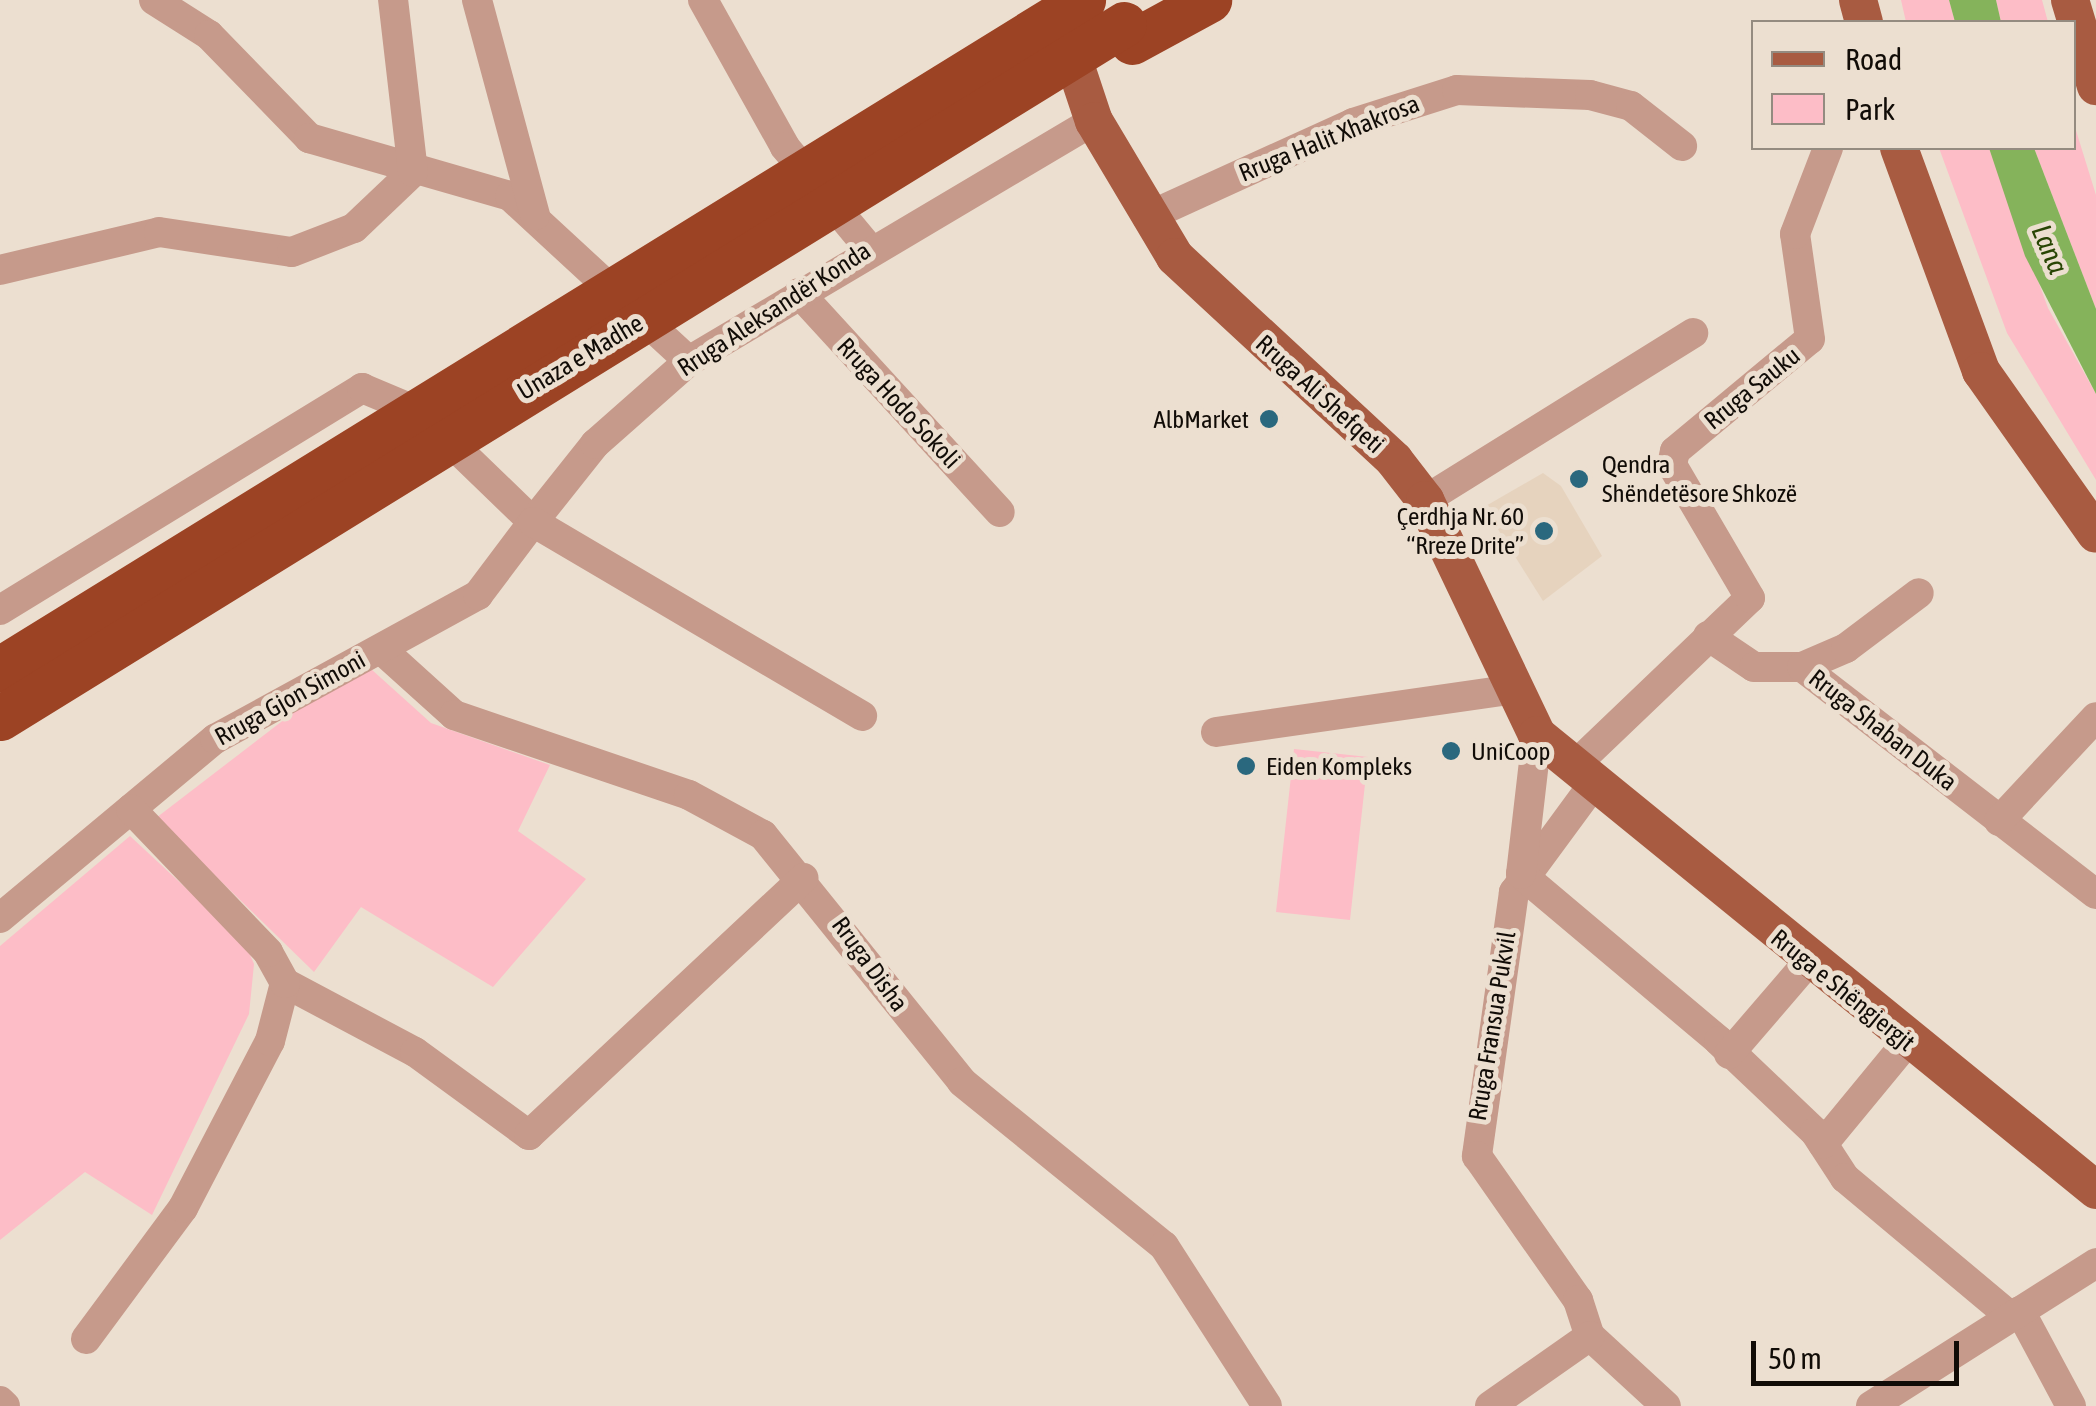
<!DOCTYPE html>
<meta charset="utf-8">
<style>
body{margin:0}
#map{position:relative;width:2096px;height:1406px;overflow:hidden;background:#ecdfd0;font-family:"Asap Condensed",sans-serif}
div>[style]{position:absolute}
.built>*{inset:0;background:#e6d3be}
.green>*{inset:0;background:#fdbdc7}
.water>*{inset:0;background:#85b35b}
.minor>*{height:30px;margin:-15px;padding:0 15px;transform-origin:15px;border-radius:15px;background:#c69a8b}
.major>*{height:38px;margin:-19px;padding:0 19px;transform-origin:19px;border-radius:19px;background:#a85b41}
.highway>*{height:45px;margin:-22.5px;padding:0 22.5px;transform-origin:22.5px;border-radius:22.5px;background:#9c4324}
.highway-bridge>*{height:45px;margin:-22.5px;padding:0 22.5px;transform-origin:22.5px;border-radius:22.5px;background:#9c4324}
.dots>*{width:28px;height:28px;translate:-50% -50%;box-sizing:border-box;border:5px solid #ecdfd0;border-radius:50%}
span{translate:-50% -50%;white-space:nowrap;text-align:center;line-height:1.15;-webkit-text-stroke:10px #ecdfd0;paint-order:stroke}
.street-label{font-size:25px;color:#110c07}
.poi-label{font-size:25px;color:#110c07}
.right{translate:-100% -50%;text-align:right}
.left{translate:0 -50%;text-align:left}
.water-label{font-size:28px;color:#284504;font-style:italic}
.legend{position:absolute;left:1751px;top:20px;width:325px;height:130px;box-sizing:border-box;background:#ecdfd0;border:2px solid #948b80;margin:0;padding:12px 18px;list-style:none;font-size:30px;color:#110c07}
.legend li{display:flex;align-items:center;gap:20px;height:50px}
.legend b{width:50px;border:2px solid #948b80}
.scale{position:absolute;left:1751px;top:1341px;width:208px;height:45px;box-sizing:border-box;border:5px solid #110c07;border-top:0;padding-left:12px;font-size:30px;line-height:35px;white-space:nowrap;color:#110c07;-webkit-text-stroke:8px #ecdfd0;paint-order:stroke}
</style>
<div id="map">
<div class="built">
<i style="clip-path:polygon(1543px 473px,1561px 486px,1602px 556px,1543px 601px,1484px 507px)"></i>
</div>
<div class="green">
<i style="clip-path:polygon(1901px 0,1949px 0,1955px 22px,1906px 22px)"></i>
<i style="clip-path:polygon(1996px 0,2042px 0,2048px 22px,2001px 22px)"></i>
<i style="clip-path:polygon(2074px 124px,2096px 195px,2096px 309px,2034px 148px,2074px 148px)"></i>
<i style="clip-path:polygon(1939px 148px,1989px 148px,2048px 308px,2096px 394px,2096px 480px,2007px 333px)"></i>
<i style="clip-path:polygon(371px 669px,431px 723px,550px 765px,518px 831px,586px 879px,493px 987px,361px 907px,314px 972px,156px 818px,298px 709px)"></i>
<i style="clip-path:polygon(1294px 749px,1368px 757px,1350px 920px,1276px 912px)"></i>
<i style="clip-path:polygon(130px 836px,245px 943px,254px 964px,249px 1014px,152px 1215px,85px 1172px,0 1240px,0 946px)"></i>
</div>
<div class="water">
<i style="clip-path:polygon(1949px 0,1996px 0,2001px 22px,1955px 22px)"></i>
<i style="clip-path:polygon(1989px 148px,2034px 148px,2096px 309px,2096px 394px,2025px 256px)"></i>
</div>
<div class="minor">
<i style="left:154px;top:0;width:65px;rotate:32.5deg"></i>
<i style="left:209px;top:35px;width:144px;rotate:45.8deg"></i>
<i style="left:309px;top:138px;width:209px;rotate:16.1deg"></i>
<i style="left:510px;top:196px;width:243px;rotate:42.7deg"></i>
<i style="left:477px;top:0;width:223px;rotate:74.9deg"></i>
<i style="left:703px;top:0;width:168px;rotate:60.8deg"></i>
<i style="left:785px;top:147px;width:131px;rotate:50.3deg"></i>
<i style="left:1147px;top:217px;width:226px;rotate:-24.5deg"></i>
<i style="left:1353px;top:123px;width:109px;rotate:-17.6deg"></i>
<i style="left:1457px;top:90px;width:133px;rotate:2.2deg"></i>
<i style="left:1590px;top:95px;width:42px;rotate:15deg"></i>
<i style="left:1631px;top:106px;width:65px;rotate:38.1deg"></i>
<i style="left:0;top:270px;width:163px;rotate:-13.4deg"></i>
<i style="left:159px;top:232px;width:134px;rotate:8.6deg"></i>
<i style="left:292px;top:252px;width:66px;rotate:-21.2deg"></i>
<i style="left:354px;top:228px;width:81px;rotate:-43.5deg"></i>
<i style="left:413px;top:172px;width:173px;rotate:-96.6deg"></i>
<i style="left:799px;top:293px;width:297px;rotate:47.5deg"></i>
<i style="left:1425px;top:500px;width:316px;rotate:-31.9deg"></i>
<i style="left:0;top:610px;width:425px;rotate:-31.5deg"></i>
<i style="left:362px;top:388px;width:62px;rotate:22.8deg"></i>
<i style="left:419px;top:412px;width:158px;rotate:44deg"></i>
<i style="left:533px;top:522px;width:100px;rotate:-51.5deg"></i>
<i style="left:595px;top:444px;width:125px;rotate:-41.4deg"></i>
<i style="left:689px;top:361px;width:471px;rotate:-30.7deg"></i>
<i style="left:1708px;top:636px;width:55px;rotate:34deg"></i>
<i style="left:1754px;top:667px;width:48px"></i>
<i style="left:1802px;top:667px;width:371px;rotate:37.7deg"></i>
<i style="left:381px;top:649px;width:98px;rotate:42.1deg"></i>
<i style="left:454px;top:715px;width:248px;rotate:18.8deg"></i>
<i style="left:689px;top:795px;width:84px;rotate:28.4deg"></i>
<i style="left:763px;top:835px;width:317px;rotate:51.1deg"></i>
<i style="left:962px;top:1082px;width:260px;rotate:39.1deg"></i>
<i style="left:1164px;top:1246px;width:190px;rotate:57.2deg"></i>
<i style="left:1802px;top:667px;width:48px;rotate:-23.4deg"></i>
<i style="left:1846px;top:648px;width:91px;rotate:-37deg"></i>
<i style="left:1216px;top:732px;width:296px;rotate:-8.2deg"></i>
<i style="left:1572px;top:768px;width:246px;rotate:-43.7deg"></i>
<i style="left:1750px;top:598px;width:154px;rotate:-120.4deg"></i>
<i style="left:1672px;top:465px;width:14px;rotate:-78deg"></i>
<i style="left:1675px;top:451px;width:175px;rotate:-39.7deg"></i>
<i style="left:1810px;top:339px;width:106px;rotate:-98.1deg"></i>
<i style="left:1795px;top:234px;width:92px;rotate:-69deg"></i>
<i style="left:1592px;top:786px;width:132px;rotate:126.3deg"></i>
<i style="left:1514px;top:892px;width:267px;rotate:98deg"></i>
<i style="left:1477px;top:1156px;width:176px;rotate:55deg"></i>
<i style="left:1578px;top:1300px;width:38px;rotate:72deg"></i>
<i style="left:1590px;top:1336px;width:103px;rotate:42.6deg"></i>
<i style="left:1999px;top:821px;width:142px;rotate:-47deg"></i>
<i style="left:1521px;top:874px;width:259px;rotate:40.1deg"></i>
<i style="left:1719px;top:1041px;width:132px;rotate:43.5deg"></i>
<i style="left:1815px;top:1132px;width:55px;rotate:56.9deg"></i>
<i style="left:1845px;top:1178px;width:217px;rotate:39.9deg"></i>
<i style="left:1521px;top:874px;width:140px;rotate:-83.4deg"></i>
<i style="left:0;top:918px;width:280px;rotate:-39.8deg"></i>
<i style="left:215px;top:739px;width:300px;rotate:-28.7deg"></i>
<i style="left:478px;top:595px;width:91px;rotate:-53deg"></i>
<i style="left:533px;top:522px;width:382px;rotate:30.5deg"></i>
<i style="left:285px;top:983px;width:147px;rotate:28deg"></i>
<i style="left:415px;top:1052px;width:141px;rotate:36.1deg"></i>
<i style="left:529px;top:1135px;width:376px;rotate:-43.1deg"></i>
<i style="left:1729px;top:1054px;width:121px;rotate:-49.3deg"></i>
<i style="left:1823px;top:1144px;width:132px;rotate:-50.5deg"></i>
<i style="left:2020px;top:1311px;width:108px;rotate:61.8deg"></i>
<i style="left:86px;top:1339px;width:163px;rotate:-53.5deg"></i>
<i style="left:183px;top:1208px;width:188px;rotate:-62.5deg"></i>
<i style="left:270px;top:1041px;width:60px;rotate:-75.5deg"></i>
<i style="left:285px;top:983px;width:35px;rotate:-119deg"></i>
<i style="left:268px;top:952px;width:198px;rotate:-133.8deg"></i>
<i style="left:0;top:1401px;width:7px;rotate:45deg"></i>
<i style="left:1490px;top:1406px;width:122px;rotate:-35deg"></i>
<i style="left:1871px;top:1406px;width:267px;rotate:-32.4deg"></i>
</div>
<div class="major">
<i style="left:1858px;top:0;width:23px;rotate:75deg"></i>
<i style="left:2070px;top:0;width:90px;rotate:73.2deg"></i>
<i style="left:1064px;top:31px;width:95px;rotate:71.6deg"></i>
<i style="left:1094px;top:121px;width:158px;rotate:59.2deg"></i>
<i style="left:1175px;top:257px;width:299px;rotate:42.8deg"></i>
<i style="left:1394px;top:460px;width:51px;rotate:52.2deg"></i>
<i style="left:1425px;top:500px;width:260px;rotate:64.5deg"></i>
<i style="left:1537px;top:735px;width:721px;rotate:39.14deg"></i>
<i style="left:1899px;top:148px;width:238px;rotate:69.8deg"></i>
<i style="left:1981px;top:371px;width:199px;rotate:54.8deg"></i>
</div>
<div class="highway">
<i style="left:1132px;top:42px;width:88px;rotate:-28.6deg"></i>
</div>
<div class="highway-bridge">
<i style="left:0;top:669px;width:1273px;rotate:-31.7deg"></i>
<i style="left:0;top:718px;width:1321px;rotate:-31.69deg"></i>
</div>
<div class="dots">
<i style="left:1269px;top:419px;background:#2a687e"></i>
<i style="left:1579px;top:479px;background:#2a687e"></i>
<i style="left:1544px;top:531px;background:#2a687e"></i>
<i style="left:1451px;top:751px;background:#2a687e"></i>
<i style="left:1246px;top:766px;background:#2a687e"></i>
</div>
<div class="street-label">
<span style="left:1329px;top:138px;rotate:-22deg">Rruga Halit Xhakrosa</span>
<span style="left:774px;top:309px;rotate:-33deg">Rruga Aleksandër Konda</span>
<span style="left:580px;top:357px;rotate:-31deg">Unaza e Madhe</span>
<span style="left:1752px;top:388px;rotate:-39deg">Rruga Sauku</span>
<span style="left:1320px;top:394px;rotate:42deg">Rruga Ali Shefqeti</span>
<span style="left:899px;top:403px;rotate:47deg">Rruga Hodo Sokoli</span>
<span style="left:290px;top:698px;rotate:-29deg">Rruga Gjon Simoni</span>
<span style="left:1883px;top:730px;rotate:38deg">Rruga Shaban Duka</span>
<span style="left:870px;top:964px;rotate:54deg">Rruga Disha</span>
<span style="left:1843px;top:990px;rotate:39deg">Rruga e Shëngjergjt</span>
<span style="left:1492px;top:1026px;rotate:-81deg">Rruga Fransua Pukvil</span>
</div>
<div class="poi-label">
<span class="right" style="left:1249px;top:419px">AlbMarket</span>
<span class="left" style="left:1602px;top:479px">Qendra<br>Shëndetësore Shkozë</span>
<span class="right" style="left:1524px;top:531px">Çerdhja Nr. 60<br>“Rreze Drite”</span>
<span class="left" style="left:1471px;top:751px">UniCoop</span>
<span class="left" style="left:1266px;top:766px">Eiden Kompleks</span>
</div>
<div class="water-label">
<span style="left:2050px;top:249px;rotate:67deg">Lana</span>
</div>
<ul class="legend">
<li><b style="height:12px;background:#a85b41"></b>Road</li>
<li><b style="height:28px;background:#fdbdc7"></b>Park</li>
</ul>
<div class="scale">50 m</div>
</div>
